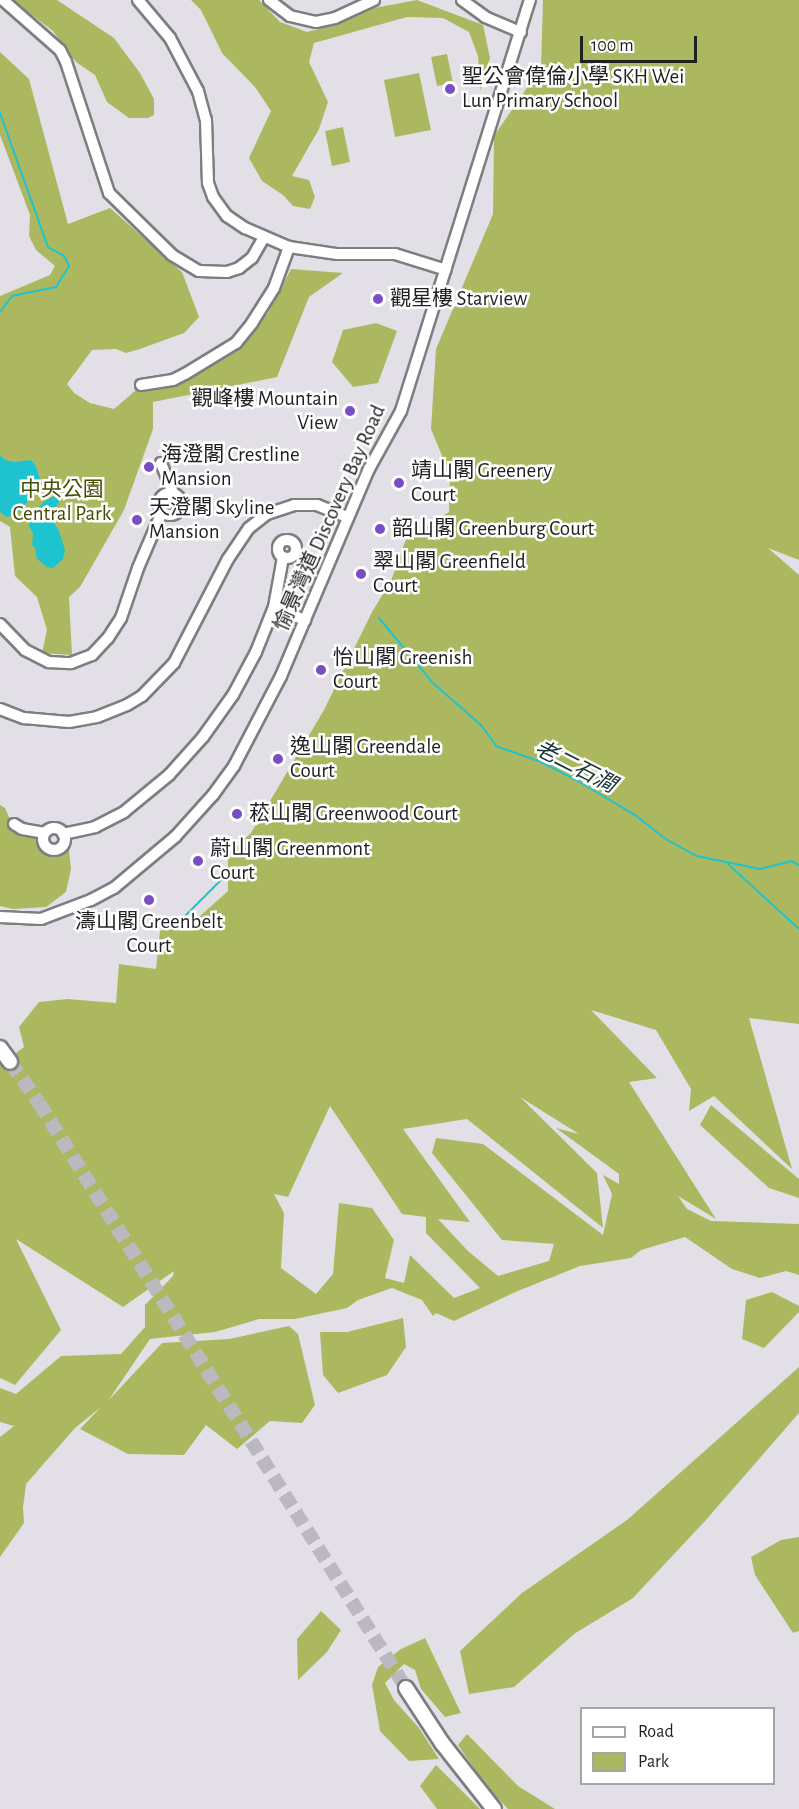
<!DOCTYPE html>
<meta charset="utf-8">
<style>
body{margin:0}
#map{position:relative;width:799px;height:1809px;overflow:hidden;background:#e2e0e6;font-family:"Alegreya Sans","Noto Sans TC",sans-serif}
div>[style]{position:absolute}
.green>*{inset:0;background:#acb860}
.water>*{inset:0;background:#1dc4d0}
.stream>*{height:2px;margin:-1px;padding:0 1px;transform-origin:1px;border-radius:1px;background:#1dc4d0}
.major-tunnel>*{height:14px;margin-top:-7px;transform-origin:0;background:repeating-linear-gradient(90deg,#bbb9bf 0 14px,transparent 0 21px)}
.roads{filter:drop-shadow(2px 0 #7e7d82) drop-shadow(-2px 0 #7e7d82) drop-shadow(0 2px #7e7d82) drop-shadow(0 -2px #7e7d82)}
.minor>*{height:10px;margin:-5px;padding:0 5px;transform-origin:5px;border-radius:5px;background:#fff}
.minor>.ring{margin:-5px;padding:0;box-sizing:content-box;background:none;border:10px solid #fff;border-radius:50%}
.major>*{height:14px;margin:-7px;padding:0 7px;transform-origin:7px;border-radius:7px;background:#fff}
.dots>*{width:16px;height:16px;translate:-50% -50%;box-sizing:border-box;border:3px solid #fff;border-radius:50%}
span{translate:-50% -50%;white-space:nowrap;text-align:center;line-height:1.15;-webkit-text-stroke:5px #fff;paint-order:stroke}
.poi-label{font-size:21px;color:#201f21}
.left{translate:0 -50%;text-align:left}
.right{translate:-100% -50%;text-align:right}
.park-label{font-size:21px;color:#464d00}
.street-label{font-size:21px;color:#201f21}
.water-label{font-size:22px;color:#1a3335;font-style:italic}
.legend{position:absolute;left:580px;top:1707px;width:195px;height:78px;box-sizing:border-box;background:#fff;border:2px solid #a6a5a6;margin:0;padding:8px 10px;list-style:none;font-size:18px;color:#201f21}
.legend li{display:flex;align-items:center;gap:12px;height:30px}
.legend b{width:30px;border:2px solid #a6a5a6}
.scale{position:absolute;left:580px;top:36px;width:117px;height:27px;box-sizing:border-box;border:3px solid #201f21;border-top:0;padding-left:8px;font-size:18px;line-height:21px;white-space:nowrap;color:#201f21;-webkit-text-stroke:4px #fff;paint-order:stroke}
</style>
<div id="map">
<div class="green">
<i style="clip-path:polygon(12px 0,57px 0,114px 38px,140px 73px,154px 99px,154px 115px,148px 118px,129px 118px,107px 102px,95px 75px,76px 62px,53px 31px)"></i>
<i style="clip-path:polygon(191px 0,259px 0,280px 22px,307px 32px,334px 25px,374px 8px,417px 0,483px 25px,490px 58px,480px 91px,478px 56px,469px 32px,443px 18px,407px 17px,314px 43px,309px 62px,328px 102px,319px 129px,292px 176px,309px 180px,315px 197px,310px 209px,293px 206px,283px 195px,262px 181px,249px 158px,271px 111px,255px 87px,222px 53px,201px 10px)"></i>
<i style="clip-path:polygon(evenodd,543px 0,799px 0,799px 560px,768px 548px,799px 575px,799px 1024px,749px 1018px,792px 1169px,714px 1096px,689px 1111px,691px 1089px,656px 1030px,591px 1010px,657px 1078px,629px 1082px,716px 1219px,678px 1196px,687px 1209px,711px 1221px,799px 1224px,799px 1275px,786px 1271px,760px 1278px,732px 1269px,685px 1237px,641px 1250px,631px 1258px,580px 1266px,513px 1293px,454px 1321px,436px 1313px,433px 1316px,422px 1300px,392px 1288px,358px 1300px,347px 1308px,295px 1319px,259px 1319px,215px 1332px,150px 1339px,108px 1401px,162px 1343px,229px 1339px,289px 1326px,298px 1334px,315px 1405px,302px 1423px,270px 1421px,237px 1449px,206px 1425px,184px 1455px,128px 1454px,80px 1429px,101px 1407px,75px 1428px,26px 1484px,23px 1508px,24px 1523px,0 1557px,0 1437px,14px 1426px,0 1422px,0 1388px,16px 1394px,61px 1356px,121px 1354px,145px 1327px,145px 1305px,173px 1276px,174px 1271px,123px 1307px,16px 1239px,61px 1330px,15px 1385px,0 1378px,0 1065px,24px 1047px,19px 1027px,39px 1002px,67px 999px,116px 1003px,119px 964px,156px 969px,160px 931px,199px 917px,228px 891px,228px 860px,235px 848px,251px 833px,324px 710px,372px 612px,391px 581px,406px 539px,449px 512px,450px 475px,431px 429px,436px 349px,493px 214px,494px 136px,541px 67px,543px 0,520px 1097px,579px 1134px,556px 1128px,619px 1174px,619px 1184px,603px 1175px,612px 1194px,603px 1235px,483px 1144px,436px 1138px,432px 1153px,502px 1240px,554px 1244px,549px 1261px,498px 1276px,468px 1251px,438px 1219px,470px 1222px,403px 1129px,467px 1119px,603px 1228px,597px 1173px,520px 1097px,543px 0,330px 1106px,402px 1214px,426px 1217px,426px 1233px,480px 1288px,454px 1298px,410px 1255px,404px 1283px,385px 1278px,394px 1240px,372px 1208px,339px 1203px,333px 1274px,316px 1294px,281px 1268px,284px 1213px,274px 1194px,288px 1197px,330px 1106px)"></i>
<i style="clip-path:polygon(0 52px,29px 79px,68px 224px,110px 208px,182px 272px,199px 317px,184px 333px,140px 349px,126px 353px,116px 349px,92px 350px,67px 384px,74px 393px,90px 403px,114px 409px,135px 391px,154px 389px,209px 368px,237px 350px,268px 313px,291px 269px,343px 273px,309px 297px,277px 377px,153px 402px,153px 429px,124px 510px,80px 587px,69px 597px,72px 655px,42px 653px,47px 630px,37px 597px,15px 576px,10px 527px,0 521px,0 296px,50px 275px,55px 266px,36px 250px,29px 236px,30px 215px,0 135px)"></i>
<i style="clip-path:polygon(447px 54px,453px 83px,437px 86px,431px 57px)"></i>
<i style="clip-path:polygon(419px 73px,431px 130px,395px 137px,384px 80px)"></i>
<i style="clip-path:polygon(343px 127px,350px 162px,332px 166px,325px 131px)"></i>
<i style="clip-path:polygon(376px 323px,397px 331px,378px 383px,353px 387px,332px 362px,343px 330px)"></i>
<i style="clip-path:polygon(0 805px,5px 808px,15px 830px,39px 837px,42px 851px,57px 854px,69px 850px,71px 869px,66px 892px,46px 907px,13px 909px,0 906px)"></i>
<i style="clip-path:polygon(711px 1105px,799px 1179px,799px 1198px,769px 1188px,700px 1125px)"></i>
<i style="clip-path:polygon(772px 1292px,799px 1306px,799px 1312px,764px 1348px,742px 1339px,746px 1300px)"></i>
<i style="clip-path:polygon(403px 1318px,406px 1347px,387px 1375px,338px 1393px,323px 1375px,320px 1332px,347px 1332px)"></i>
<i style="clip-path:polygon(799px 1367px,799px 1413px,705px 1521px,633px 1598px,574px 1634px,514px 1687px,469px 1694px,460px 1651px,522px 1593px,627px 1520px)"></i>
<i style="clip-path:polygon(799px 1537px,799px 1631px,793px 1633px,755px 1575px,751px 1557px,781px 1540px)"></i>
<i style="clip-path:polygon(321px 1611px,341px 1630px,327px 1652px,298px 1680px,297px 1639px)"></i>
<i style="clip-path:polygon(425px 1638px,461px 1713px,445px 1717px,421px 1689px,415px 1670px,404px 1664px,385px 1683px,394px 1700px,419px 1728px,439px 1759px,409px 1761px,380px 1731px,372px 1685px,378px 1667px,401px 1649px)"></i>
<i style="clip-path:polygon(467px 1734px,518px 1786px,555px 1809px,508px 1809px,484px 1783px,458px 1745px)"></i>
<i style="clip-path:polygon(436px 1765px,480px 1809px,437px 1809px,420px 1786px)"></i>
</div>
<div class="water">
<i style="clip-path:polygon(0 455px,5px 460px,14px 462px,31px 460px,36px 466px,42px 486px,16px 515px,6px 517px,0 512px)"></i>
<i style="clip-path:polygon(56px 495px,60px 501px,51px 513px,51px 518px,59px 531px,65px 550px,63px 559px,53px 568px,47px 567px,37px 559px,35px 548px,32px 545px,33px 534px,29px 526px,30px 515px,45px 501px)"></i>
</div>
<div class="stream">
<i style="left:0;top:113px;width:142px;rotate:70.3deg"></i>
<i style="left:48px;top:247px;width:18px;rotate:29deg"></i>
<i style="left:64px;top:256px;width:11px;rotate:63deg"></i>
<i style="left:69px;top:266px;width:25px;rotate:122deg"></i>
<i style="left:56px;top:287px;width:45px;rotate:168.4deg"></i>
<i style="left:12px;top:296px;width:20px;rotate:127deg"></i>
<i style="left:379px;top:618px;width:85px;rotate:50.3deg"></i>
<i style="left:433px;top:683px;width:64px;rotate:41.2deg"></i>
<i style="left:481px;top:725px;width:26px;rotate:54deg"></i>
<i style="left:496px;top:746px;width:48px;rotate:19.6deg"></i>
<i style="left:541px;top:762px;width:42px;rotate:27.2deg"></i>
<i style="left:578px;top:781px;width:66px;rotate:30.8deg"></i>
<i style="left:635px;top:815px;width:37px;rotate:38deg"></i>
<i style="left:664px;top:838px;width:38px;rotate:29deg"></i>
<i style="left:697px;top:856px;width:64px;rotate:11.7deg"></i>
<i style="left:760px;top:869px;width:32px;rotate:-14deg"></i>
<i style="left:791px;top:861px;width:9px;rotate:27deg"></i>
<i style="left:728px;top:864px;width:96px;rotate:42.5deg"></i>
<i style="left:183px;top:918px;width:58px;rotate:-45deg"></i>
</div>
<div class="major-tunnel">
<i style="left:10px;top:1062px;width:50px;rotate:54.7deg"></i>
<i style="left:39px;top:1103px;width:691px;rotate:57.9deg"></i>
</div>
<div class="roads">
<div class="minor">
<i style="left:3px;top:0;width:76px;rotate:41.3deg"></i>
<i style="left:60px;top:50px;width:13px;rotate:63deg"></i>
<i style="left:66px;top:62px;width:138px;rotate:71.8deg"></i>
<i style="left:109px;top:193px;width:88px;rotate:44.5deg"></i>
<i style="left:172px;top:255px;width:31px;rotate:31deg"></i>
<i style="left:199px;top:271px;width:28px;rotate:2deg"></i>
<i style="left:227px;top:272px;width:13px;rotate:-18deg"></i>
<i style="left:239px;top:268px;width:16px;rotate:-38deg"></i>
<i style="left:252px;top:258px;width:24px;rotate:-60deg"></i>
<i style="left:138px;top:0;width:50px;rotate:49.9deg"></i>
<i style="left:170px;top:38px;width:60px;rotate:62.2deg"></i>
<i style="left:198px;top:91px;width:30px;rotate:75deg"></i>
<i style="left:206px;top:120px;width:63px;rotate:88.2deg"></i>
<i style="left:208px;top:183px;width:15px;rotate:70deg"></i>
<i style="left:213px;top:197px;width:24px;rotate:54deg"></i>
<i style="left:227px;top:216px;width:22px;rotate:34deg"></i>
<i style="left:245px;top:228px;width:48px;rotate:23.4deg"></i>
<i style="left:289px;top:247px;width:49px;rotate:8.3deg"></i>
<i style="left:337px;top:254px;width:58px"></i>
<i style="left:395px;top:254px;width:53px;rotate:17.4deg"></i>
<i style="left:269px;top:0;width:26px;rotate:37deg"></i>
<i style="left:290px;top:16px;width:27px;rotate:13deg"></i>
<i style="left:316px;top:22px;width:19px;rotate:-12deg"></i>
<i style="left:335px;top:18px;width:43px;rotate:-24.8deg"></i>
<i style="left:462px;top:0;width:29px;rotate:36deg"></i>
<i style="left:485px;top:17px;width:39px;rotate:23deg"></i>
<i style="left:141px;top:385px;width:32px;rotate:-9deg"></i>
<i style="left:173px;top:380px;width:13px;rotate:-27deg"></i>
<i style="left:185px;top:374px;width:60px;rotate:-31.3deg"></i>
<i style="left:236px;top:343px;width:26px;rotate:-51deg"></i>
<i style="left:252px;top:323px;width:41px;rotate:-57.8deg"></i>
<i style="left:274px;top:288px;width:44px;rotate:-69.9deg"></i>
<i style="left:161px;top:463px;width:32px;rotate:68deg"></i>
<i class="ring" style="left:159px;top:493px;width:12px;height:12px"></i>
<i class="ring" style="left:278px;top:540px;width:8px;height:8px"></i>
<i style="left:274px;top:607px;width:34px;rotate:23deg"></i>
<i style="left:0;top:624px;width:36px;rotate:46deg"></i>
<i style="left:25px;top:650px;width:27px;rotate:27deg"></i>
<i style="left:49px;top:662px;width:22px;rotate:3deg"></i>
<i style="left:71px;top:663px;width:22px;rotate:-21deg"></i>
<i style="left:92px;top:655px;width:23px;rotate:-47deg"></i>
<i style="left:108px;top:638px;width:24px;rotate:-57deg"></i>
<i style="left:121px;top:618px;width:53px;rotate:-71.2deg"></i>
<i style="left:138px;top:568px;width:61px;rotate:-66.8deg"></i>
<i style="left:0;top:709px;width:26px;rotate:21deg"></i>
<i style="left:24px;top:718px;width:45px;rotate:5.1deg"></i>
<i style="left:69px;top:722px;width:28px;rotate:-10deg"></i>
<i style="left:97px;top:717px;width:32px;rotate:-22deg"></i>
<i style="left:127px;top:705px;width:17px;rotate:-31deg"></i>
<i style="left:142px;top:696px;width:46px;rotate:-45.9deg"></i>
<i style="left:174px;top:663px;width:117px;rotate:-62.6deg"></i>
<i style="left:228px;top:559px;width:37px;rotate:-56deg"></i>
<i style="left:249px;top:528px;width:23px;rotate:-38deg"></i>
<i style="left:267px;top:514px;width:28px;rotate:-18deg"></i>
<i style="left:294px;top:505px;width:23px"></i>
<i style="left:317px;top:505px;width:32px;rotate:22deg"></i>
<i style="left:14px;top:824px;width:9px;rotate:32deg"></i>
<i style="left:22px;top:829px;width:23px;rotate:10deg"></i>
<i class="ring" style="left:43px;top:828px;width:12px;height:12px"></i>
<i style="left:63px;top:834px;width:33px;rotate:-12deg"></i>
<i style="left:95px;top:827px;width:33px;rotate:-27deg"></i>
<i style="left:124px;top:812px;width:58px;rotate:-39.4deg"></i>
<i style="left:169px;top:775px;width:51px;rotate:-48.2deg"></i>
<i style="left:203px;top:737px;width:52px;rotate:-54.5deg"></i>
<i style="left:233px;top:695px;width:49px;rotate:-61.9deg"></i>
<i style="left:256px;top:652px;width:48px;rotate:-68.2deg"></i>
<i style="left:274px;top:607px;width:51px;rotate:-79.8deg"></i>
<i style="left:0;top:917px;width:41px;rotate:2.8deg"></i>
<i style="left:41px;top:919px;width:53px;rotate:-20.8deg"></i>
<i style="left:91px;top:900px;width:26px;rotate:-28deg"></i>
<i style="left:114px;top:888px;width:80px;rotate:-39.9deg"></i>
<i style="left:175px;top:837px;width:57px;rotate:-47.9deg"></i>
<i style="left:213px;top:795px;width:36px;rotate:-54deg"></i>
<i style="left:234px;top:766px;width:102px;rotate:-62.4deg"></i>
<i style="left:281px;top:676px;width:225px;rotate:-67deg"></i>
<i style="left:369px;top:469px;width:66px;rotate:-61.1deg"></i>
<i style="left:401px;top:411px;width:431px;rotate:-72.6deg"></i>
</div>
<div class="major">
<i style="left:0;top:1048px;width:17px;rotate:54deg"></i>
<i style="left:406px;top:1688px;width:66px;rotate:56.8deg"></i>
<i style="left:442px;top:1743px;width:84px;rotate:51.8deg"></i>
</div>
</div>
<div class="dots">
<i style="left:450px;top:89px;background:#794dc6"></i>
<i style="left:378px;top:299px;background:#794dc6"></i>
<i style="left:350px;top:411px;background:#794dc6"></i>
<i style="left:149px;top:467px;background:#794dc6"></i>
<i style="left:399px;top:483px;background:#794dc6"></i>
<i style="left:137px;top:520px;background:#794dc6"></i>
<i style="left:380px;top:529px;background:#794dc6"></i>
<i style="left:361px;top:574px;background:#794dc6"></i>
<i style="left:321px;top:670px;background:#794dc6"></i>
<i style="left:278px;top:759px;background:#794dc6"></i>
<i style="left:237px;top:814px;background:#794dc6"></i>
<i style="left:198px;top:861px;background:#794dc6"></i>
<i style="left:149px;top:900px;background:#794dc6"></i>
</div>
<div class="poi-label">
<span class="left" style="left:462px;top:89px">聖公會偉倫小學 SKH Wei<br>Lun Primary School</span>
<span class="left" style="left:390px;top:299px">觀星樓 Starview</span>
<span class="right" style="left:338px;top:411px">觀峰樓 Mountain<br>View</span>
<span class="left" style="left:161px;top:467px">海澄閣 Crestline<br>Mansion</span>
<span class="left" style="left:411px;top:483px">靖山閣 Greenery<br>Court</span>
<span class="left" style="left:149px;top:520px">天澄閣 Skyline<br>Mansion</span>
<span class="left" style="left:392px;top:529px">韶山閣 Greenburg Court</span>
<span class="left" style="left:373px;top:574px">翠山閣 Greenfield<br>Court</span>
<span class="left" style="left:333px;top:670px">怡山閣 Greenish<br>Court</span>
<span class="left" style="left:290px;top:759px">逸山閣 Greendale<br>Court</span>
<span class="left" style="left:249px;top:814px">菘山閣 Greenwood Court</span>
<span class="left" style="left:210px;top:861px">蔚山閣 Greenmont<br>Court</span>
<span style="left:149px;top:934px">濤山閣 Greenbelt<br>Court</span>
</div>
<div class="park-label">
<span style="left:62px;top:502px">中央公園<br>Central Park</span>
</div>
<div class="street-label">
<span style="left:330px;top:518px;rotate:-66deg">愉景灣道 Discovery Bay Road</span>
</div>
<div class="water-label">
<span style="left:575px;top:767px;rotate:27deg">老二石澗</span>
</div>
<ul class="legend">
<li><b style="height:8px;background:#fff"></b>Road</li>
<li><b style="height:16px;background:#acb860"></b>Park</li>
</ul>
<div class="scale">100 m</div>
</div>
